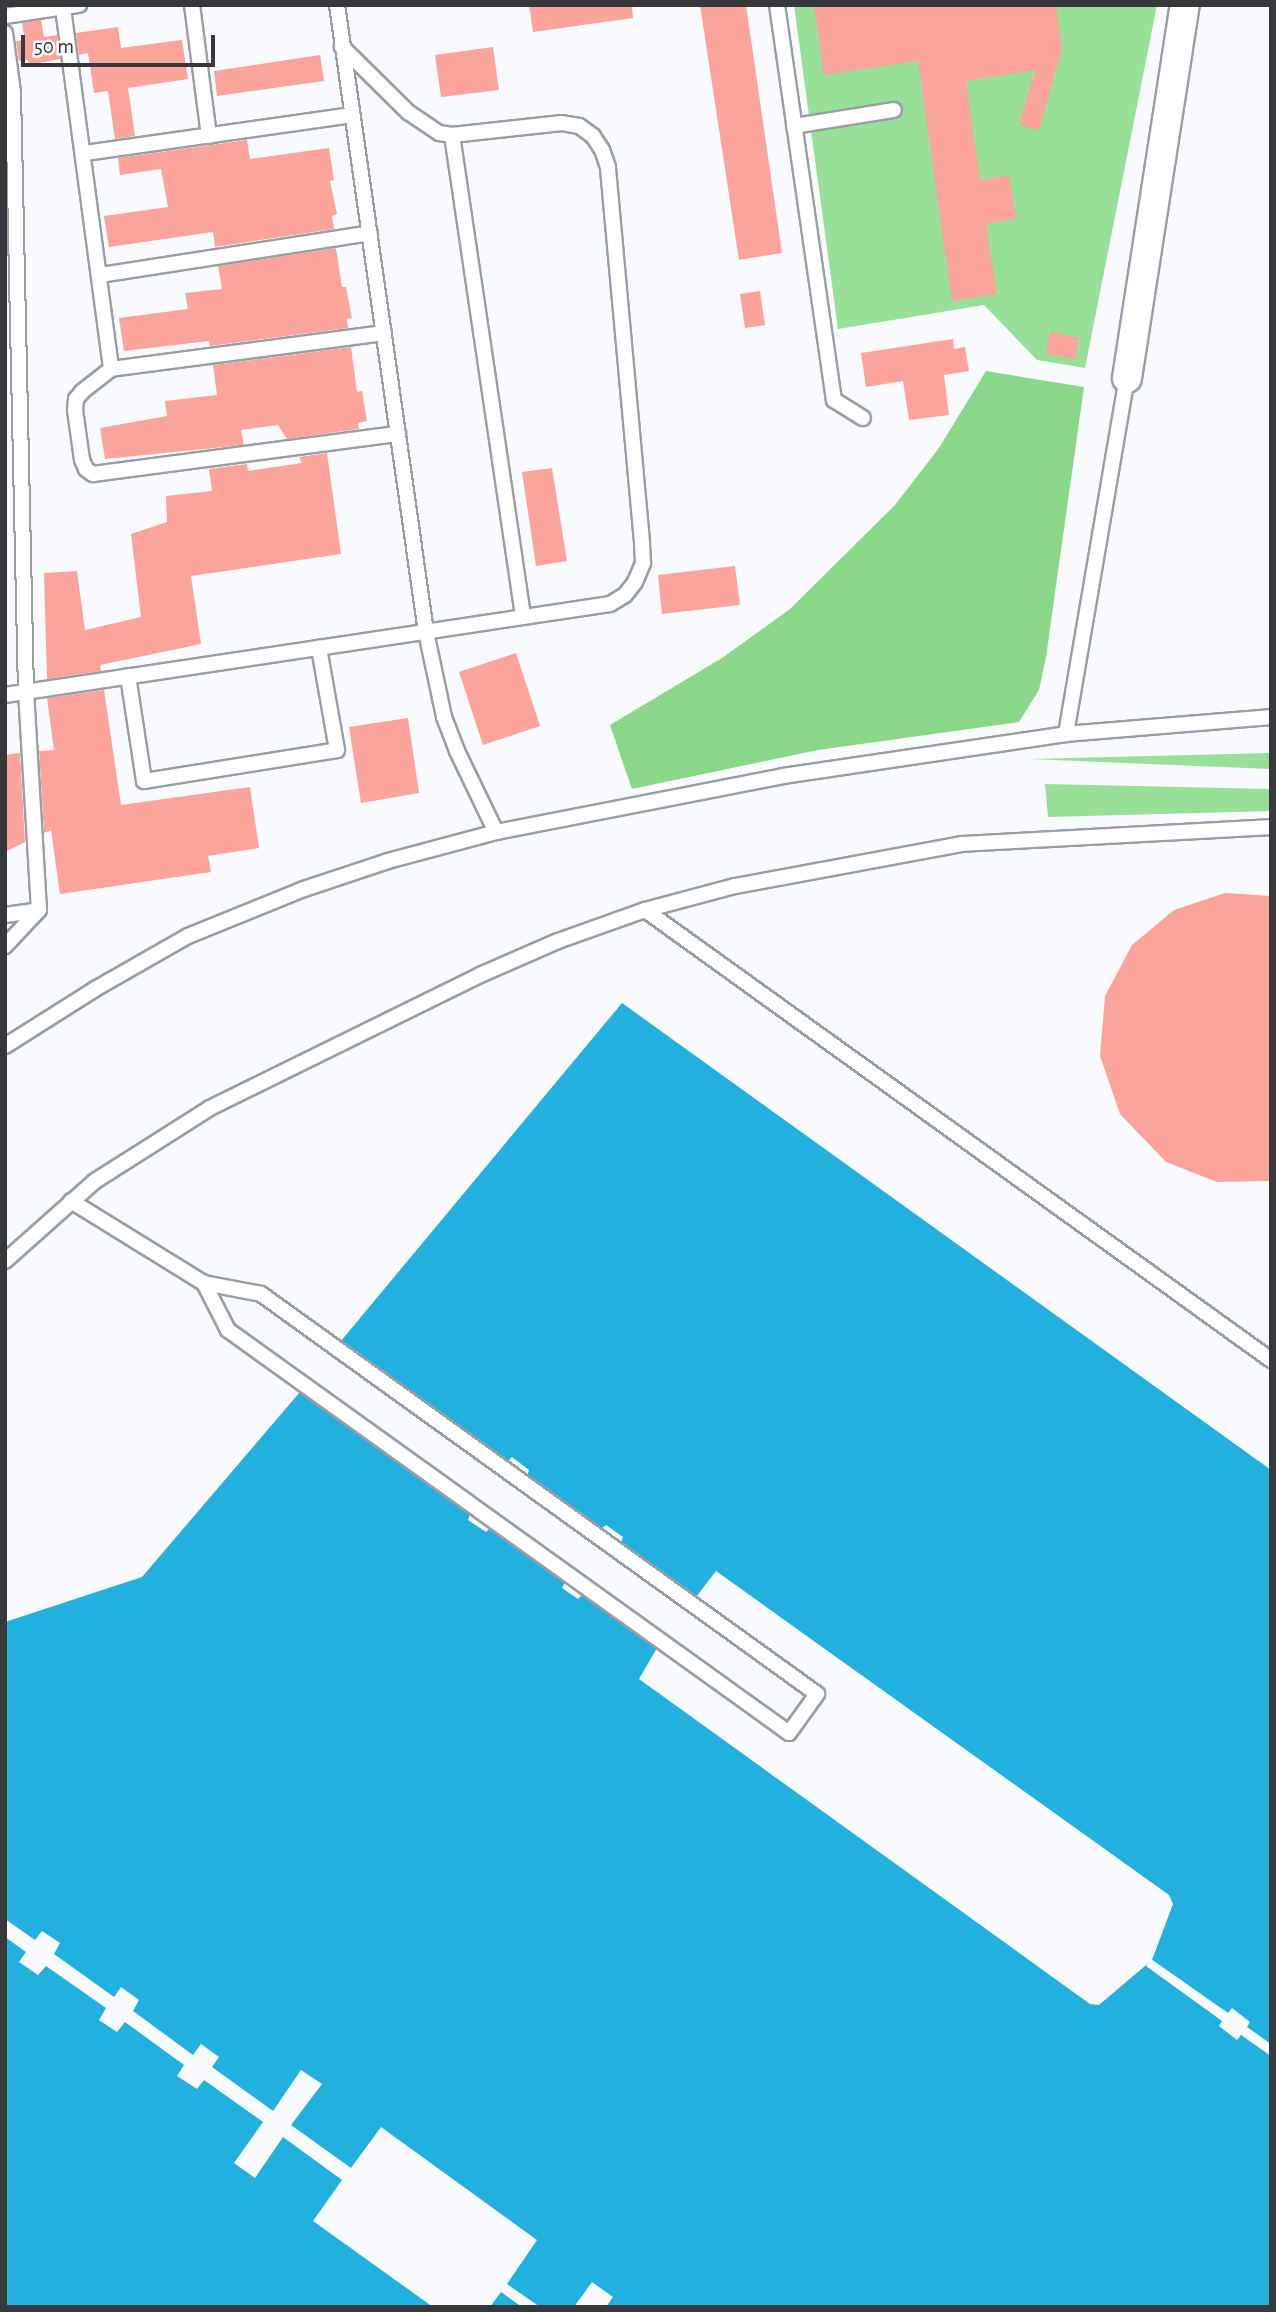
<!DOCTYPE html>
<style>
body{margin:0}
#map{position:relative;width:1276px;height:2312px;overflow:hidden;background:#f8fafe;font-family:"Alegreya Sans",sans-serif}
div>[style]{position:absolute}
.green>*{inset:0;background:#98df97}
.forest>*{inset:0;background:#8bd78a}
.water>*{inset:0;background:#22b0df}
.pier>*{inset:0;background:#f8fafe}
.building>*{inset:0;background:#faa49b}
.roads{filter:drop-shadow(2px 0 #999ea6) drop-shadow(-2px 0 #999ea6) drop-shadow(0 2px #999ea6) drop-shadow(0 -2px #999ea6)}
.lane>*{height:14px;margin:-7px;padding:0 7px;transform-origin:7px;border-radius:7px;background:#fff}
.street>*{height:28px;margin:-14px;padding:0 14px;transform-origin:14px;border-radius:14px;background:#fff}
span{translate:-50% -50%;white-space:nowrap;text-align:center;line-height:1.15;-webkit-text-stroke:7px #f8fafe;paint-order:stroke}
.frame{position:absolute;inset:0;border:7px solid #36383b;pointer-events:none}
.scale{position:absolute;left:21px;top:35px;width:194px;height:32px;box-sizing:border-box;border:4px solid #36383b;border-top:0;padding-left:9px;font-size:21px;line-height:24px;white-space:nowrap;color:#36383b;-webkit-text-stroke:5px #f8fafe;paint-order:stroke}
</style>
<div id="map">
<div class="green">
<i style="clip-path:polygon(794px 5px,1157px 5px,1085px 368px,1037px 360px,984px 305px,838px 329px)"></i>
<i style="clip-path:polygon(1271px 753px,1271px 769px,1030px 759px)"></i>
<i style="clip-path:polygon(1045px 784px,1271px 789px,1271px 811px,1048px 817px)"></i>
</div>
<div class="forest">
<i style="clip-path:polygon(986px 371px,1084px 387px,1046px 657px,1039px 690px,1019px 722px,818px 750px,632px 789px,610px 725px,722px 658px,790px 609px,895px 505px,939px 448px)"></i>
</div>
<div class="water">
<i style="clip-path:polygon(622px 1003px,1271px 1470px,1271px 2307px,5px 2307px,5px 1622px,142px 1577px,300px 1392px,470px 1514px,468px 1520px,486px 1532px,490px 1528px,565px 1582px,562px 1588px,578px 1599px,582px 1595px,657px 1648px,639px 1679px,1090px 2004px,1099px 2005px,1152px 1960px,1173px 1904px,1169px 1895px,716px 1571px,696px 1597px,621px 1543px,623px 1537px,606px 1525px,601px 1529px,527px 1476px,529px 1470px,512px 1457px,507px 1462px,341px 1341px)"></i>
</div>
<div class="pier">
<i style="clip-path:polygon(5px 1919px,35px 1940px,42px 1931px,60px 1943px,54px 1954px,114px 1997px,121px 1987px,139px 2000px,133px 2011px,193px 2055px,201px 2044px,219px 2057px,212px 2067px,273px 2111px,301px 2070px,322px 2084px,291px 2125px,351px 2168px,381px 2127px,537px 2240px,507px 2284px,540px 2307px,522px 2307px,501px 2292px,490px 2307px,433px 2307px,313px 2221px,342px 2180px,283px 2137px,255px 2178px,234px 2163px,263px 2122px,204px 2080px,197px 2089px,177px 2076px,184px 2065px,125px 2022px,117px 2032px,99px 2020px,106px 2008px,46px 1966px,38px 1975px,19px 1962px,26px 1952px,5px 1937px)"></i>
<i style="clip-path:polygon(1151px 1959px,1228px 2013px,1232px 2008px,1250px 2022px,1247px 2027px,1271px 2044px,1271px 2056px,1241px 2035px,1237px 2040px,1219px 2026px,1222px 2021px,1146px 1966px)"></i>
<i style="clip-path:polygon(592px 2282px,613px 2297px,606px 2307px,574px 2307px)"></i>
</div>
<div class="building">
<i style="clip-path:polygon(529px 5px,632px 5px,633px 18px,533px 32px)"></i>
<i style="clip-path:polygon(700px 5px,746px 5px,782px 253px,739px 260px)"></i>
<i style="clip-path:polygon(814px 5px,1056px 5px,1062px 49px,1039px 130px,1019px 125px,1035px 70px,966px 81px,980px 180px,1009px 175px,1016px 219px,986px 224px,997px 294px,952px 301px,918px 61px,824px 75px)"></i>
<i style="clip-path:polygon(41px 20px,44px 37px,57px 35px,60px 59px,29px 65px,28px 60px,19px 61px,16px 41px,25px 40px,22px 23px)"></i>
<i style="clip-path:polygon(118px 27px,121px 48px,182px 40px,188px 79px,128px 88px,135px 136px,115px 139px,108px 91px,94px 93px,88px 53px,79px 55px,76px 33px)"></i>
<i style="clip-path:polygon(493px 47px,499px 90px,441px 97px,435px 55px)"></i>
<i style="clip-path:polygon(320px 55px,324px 81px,217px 96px,214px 71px)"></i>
<i style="clip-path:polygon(247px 140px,250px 159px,329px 148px,334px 180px,330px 181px,337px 214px,332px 216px,334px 229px,215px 247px,213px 232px,109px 247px,104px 216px,168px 207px,161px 169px,120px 175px,118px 158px)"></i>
<i style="clip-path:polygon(336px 248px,342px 287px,346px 287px,352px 318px,347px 319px,348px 328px,210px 346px,209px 341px,124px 351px,119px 318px,188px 309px,185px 293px,222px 289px,218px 266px)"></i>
<i style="clip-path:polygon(760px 291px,765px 325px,745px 328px,740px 294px)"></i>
<i style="clip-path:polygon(1050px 332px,1079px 338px,1075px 359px,1046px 354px)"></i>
<i style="clip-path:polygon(953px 339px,954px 349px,965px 347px,969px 371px,944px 375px,949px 415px,909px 420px,903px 381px,866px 387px,861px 353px)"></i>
<i style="clip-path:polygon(351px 347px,357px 392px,362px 391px,367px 421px,358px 423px,359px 429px,287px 439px,278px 425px,241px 430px,244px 445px,105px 459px,100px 428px,167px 416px,165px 401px,217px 395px,213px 365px)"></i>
<i style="clip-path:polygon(327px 453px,341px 554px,191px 576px,201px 644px,100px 665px,101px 671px,47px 679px,44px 573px,77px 571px,85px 630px,141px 617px,131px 534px,167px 522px,166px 496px,212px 491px,209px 469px,247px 464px,248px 471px,302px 463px,299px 457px)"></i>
<i style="clip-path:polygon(552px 468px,567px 561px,536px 566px,522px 472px)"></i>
<i style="clip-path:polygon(735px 566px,740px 605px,662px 614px,658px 575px)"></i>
<i style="clip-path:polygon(516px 653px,540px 726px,483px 745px,459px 672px)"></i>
<i style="clip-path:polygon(104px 690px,121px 805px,250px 787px,259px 848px,208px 856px,211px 872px,60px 894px,51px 830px,44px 833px,39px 751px,54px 750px,47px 698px)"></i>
<i style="clip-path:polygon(408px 718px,419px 793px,361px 803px,349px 727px)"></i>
<i style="clip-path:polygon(20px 753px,25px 842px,5px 852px,5px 755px)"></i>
<i style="clip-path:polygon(1225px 893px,1271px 896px,1271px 1181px,1217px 1182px,1166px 1162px,1120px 1114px,1100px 1056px,1105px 996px,1132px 945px,1174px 910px)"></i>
</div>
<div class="roads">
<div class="lane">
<i style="left:192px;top:5px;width:132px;rotate:82.6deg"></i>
<i style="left:337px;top:5px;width:633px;rotate:81.92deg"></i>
<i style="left:426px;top:632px;width:87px;rotate:78deg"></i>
<i style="left:444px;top:717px;width:36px;rotate:69deg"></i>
<i style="left:457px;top:751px;width:90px;rotate:64.3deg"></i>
<i style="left:777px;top:5px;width:399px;rotate:81.8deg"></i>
<i style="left:834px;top:400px;width:34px;rotate:32deg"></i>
<i style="left:63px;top:8px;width:364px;rotate:82.4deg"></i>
<i style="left:5px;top:16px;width:75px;rotate:-8.5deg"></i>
<i style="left:5px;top:33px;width:60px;rotate:82.3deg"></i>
<i style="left:13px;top:92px;width:599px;rotate:88.76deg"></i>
<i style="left:26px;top:691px;width:219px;rotate:86.6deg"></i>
<i style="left:39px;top:910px;width:50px;rotate:133.4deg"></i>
<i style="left:794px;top:126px;width:101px;rotate:-9.1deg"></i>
<i style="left:452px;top:135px;width:487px;rotate:81.6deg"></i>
<i style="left:85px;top:153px;width:270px;rotate:-8.1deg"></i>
<i style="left:100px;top:275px;width:273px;rotate:-8.8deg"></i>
<i style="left:384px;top:333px;width:275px;rotate:172.5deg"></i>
<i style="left:111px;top:369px;width:37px;rotate:142deg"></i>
<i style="left:82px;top:392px;width:9px;rotate:131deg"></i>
<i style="left:76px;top:399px;width:11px;rotate:95deg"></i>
<i style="left:75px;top:410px;width:50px;rotate:82deg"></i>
<i style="left:82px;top:460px;width:10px;rotate:66deg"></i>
<i style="left:86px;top:469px;width:9px;rotate:36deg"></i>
<i style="left:93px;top:474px;width:308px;rotate:-7.5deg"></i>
<i style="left:128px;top:676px;width:106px;rotate:81.3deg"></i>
<i style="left:144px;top:781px;width:195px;rotate:-9.1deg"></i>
<i style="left:337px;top:750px;width:104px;rotate:-100deg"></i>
<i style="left:5px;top:695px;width:612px;rotate:-8.55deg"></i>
<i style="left:610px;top:604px;width:17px;rotate:-31deg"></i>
<i style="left:625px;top:595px;width:16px;rotate:-52deg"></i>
<i style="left:635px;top:582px;width:21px;rotate:-67deg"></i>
<i style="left:643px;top:563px;width:21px;rotate:-93deg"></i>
<i style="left:642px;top:542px;width:377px;rotate:-95.2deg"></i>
<i style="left:608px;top:167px;width:18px;rotate:-109deg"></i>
<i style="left:602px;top:150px;width:17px;rotate:-123deg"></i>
<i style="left:593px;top:136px;width:17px;rotate:-144deg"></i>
<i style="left:579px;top:126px;width:17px;rotate:-170deg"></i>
<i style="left:562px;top:123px;width:111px;rotate:173.8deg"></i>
<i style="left:452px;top:135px;width:13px;rotate:-171deg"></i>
<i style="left:439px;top:133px;width:37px;rotate:-146deg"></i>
<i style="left:408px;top:112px;width:93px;rotate:-135.4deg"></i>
<i style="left:1066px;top:734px;width:361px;rotate:-80.3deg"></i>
<i style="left:645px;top:910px;width:771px;rotate:35.71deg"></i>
<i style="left:5px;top:915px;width:34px;rotate:-8deg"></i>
<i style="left:5px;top:1046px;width:107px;rotate:-32.3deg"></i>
<i style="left:95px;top:989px;width:107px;rotate:-29.7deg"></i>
<i style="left:188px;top:936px;width:125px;rotate:-22.1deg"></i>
<i style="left:304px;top:889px;width:89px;rotate:-18.4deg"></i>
<i style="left:388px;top:861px;width:112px;rotate:-15deg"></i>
<i style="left:496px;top:832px;width:292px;rotate:-11deg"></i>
<i style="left:783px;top:776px;width:286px;rotate:-8.4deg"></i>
<i style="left:1066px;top:734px;width:206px;rotate:-4.7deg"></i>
<i style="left:71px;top:1201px;width:156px;rotate:31.7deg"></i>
<i style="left:204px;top:1283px;width:58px;rotate:10.9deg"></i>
<i style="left:261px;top:1294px;width:685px;rotate:35.73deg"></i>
<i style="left:817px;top:1694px;width:48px;rotate:125.7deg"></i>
<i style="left:789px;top:1733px;width:691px;rotate:-144.31deg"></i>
<i style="left:228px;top:1330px;width:53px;rotate:-117.1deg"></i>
<i style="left:5px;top:1261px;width:120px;rotate:-41.6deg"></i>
<i style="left:95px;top:1181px;width:136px;rotate:-32.4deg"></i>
<i style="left:210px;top:1108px;width:301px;rotate:-26.2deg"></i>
<i style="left:480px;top:975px;width:85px;rotate:-23.6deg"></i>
<i style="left:558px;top:941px;width:92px;rotate:-19.6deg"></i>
<i style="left:645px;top:910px;width:93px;rotate:-14.9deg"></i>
<i style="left:735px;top:886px;width:230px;rotate:-10.5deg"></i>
<i style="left:961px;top:844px;width:310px;rotate:-3.1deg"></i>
</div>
<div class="street">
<i style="left:1127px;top:378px;width:377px;rotate:-81.2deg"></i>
</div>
</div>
<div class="frame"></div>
<div class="scale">50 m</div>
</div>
